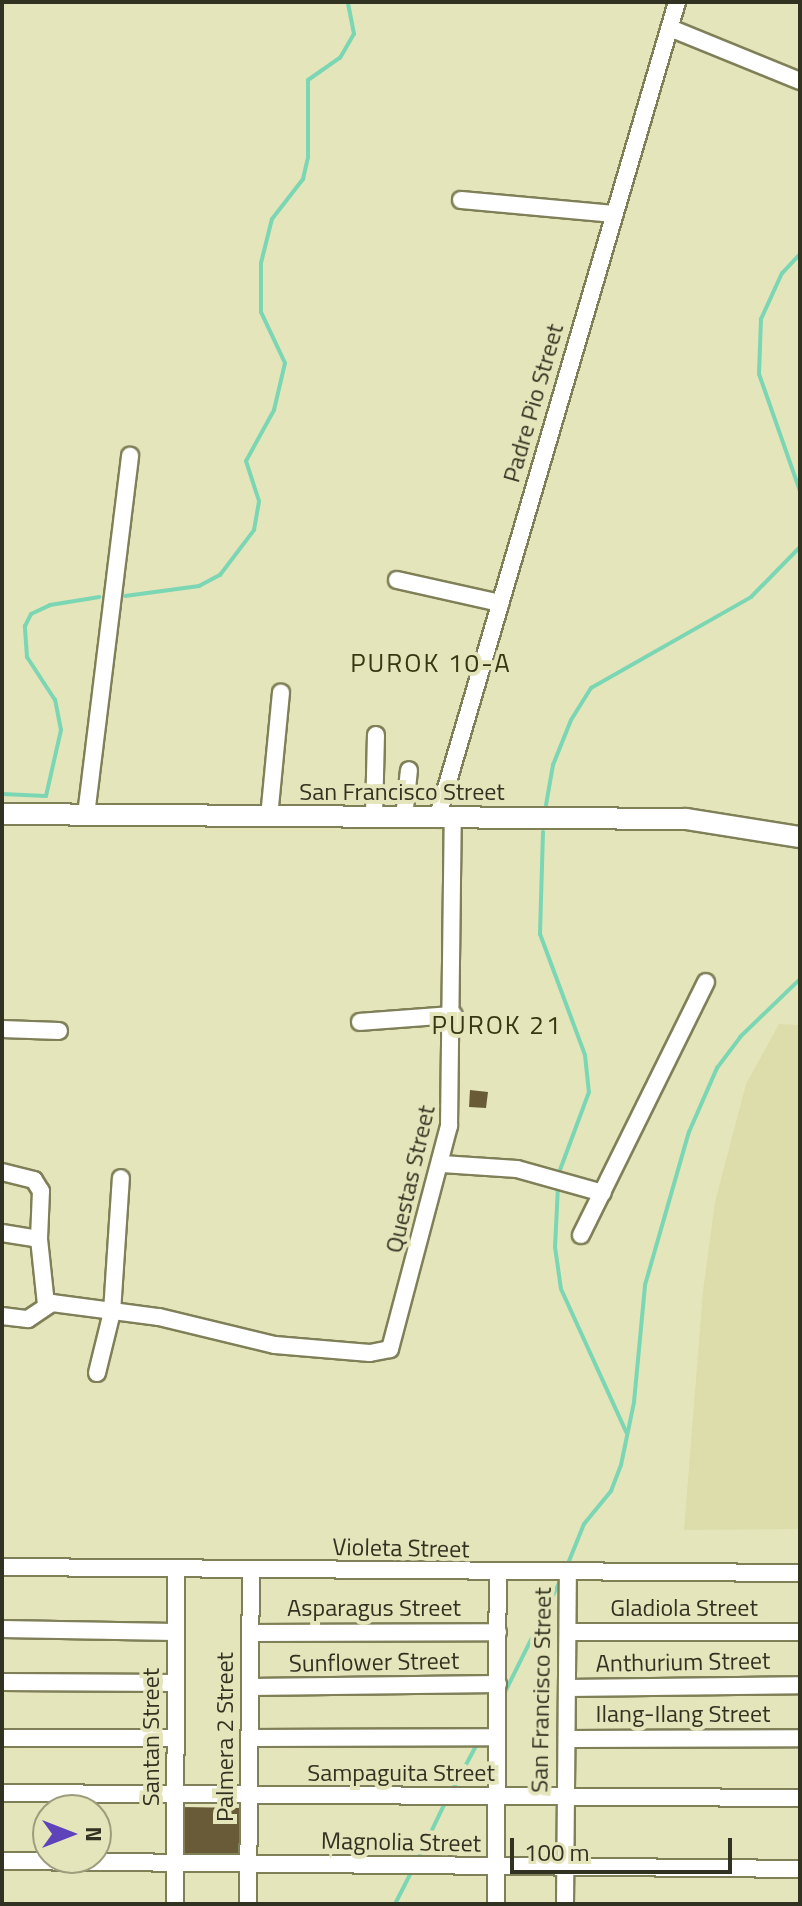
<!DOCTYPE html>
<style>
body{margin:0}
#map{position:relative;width:802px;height:1906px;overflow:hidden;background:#e5e5bb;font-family:"Titillium Web",sans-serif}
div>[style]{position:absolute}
.built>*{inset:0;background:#dcddab}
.stream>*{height:4px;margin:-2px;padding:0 2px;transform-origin:2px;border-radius:2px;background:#7bd6b4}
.building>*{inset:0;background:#695b37}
.roads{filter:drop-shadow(2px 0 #7f7f58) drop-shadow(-2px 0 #7f7f58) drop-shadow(0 2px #7f7f58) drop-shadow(0 -2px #7f7f58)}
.minor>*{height:16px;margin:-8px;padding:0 8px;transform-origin:8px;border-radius:8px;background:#fff}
.major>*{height:20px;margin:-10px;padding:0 10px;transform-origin:10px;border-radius:10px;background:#fff}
span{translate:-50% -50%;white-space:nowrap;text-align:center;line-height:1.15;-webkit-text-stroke:8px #e5e5bb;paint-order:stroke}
.street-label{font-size:24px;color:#323222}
.neighbourhood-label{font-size:26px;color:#383713;letter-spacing:2px}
.frame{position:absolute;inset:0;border:4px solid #323222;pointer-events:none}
.north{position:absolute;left:32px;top:1794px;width:80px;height:80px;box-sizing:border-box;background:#e5e5bb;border:2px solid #9d9d7e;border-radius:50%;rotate:90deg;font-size:22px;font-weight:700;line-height:32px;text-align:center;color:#323222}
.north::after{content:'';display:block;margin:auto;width:28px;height:36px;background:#5d42ba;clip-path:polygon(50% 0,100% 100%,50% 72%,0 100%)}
.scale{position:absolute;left:510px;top:1838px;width:222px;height:36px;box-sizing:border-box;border:4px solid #323222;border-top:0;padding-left:10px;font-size:24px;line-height:28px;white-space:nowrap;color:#323222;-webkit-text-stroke:6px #e5e5bb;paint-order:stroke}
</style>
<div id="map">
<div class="built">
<i style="clip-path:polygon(779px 1024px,800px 1025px,800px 1529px,684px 1530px,703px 1291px,715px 1202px,746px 1084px)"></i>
</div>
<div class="stream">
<i style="left:800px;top:254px;width:26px;rotate:133deg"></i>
<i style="left:782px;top:273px;width:51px;rotate:114.5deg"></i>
<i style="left:761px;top:319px;width:55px;rotate:92.1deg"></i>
<i style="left:759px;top:374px;width:124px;rotate:70.7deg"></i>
<i style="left:125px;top:596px;width:75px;rotate:-7.7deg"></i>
<i style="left:199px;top:586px;width:24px;rotate:-28deg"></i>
<i style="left:220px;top:575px;width:56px;rotate:-52.9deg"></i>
<i style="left:254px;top:530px;width:29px;rotate:-80deg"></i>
<i style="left:259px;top:501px;width:42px;rotate:-108deg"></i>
<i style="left:246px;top:461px;width:58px;rotate:-61.2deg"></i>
<i style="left:274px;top:410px;width:48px;rotate:-76.8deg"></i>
<i style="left:285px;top:363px;width:56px;rotate:-115.2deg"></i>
<i style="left:261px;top:312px;width:49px;rotate:-90deg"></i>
<i style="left:261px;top:263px;width:45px;rotate:-76deg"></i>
<i style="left:272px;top:219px;width:51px;rotate:-52.2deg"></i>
<i style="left:303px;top:179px;width:23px;rotate:-77deg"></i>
<i style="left:308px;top:157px;width:77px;rotate:-90deg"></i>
<i style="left:308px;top:80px;width:39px;rotate:-35deg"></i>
<i style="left:340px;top:58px;width:28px;rotate:-60deg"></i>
<i style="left:354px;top:34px;width:33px;rotate:-101deg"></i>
<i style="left:2px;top:794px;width:44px;rotate:2.6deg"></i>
<i style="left:46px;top:796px;width:68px;rotate:-77.2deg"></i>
<i style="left:61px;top:730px;width:31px;rotate:-101deg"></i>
<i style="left:55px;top:700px;width:51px;rotate:-123.1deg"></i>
<i style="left:27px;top:657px;width:31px;rotate:-94deg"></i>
<i style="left:25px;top:626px;width:13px;rotate:-63deg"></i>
<i style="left:31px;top:614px;width:21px;rotate:-25deg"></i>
<i style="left:50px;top:605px;width:50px;rotate:-9.3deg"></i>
<i style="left:546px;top:805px;width:41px;rotate:-80.1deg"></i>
<i style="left:553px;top:765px;width:48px;rotate:-68.2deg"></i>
<i style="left:571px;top:720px;width:38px;rotate:-58deg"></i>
<i style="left:591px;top:688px;width:184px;rotate:-29.6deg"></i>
<i style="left:751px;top:597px;width:70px;rotate:-45.6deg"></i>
<i style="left:543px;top:832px;width:102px;rotate:91.7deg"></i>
<i style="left:540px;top:934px;width:129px;rotate:69.6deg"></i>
<i style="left:585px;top:1055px;width:37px;rotate:84deg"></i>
<i style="left:589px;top:1092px;width:83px;rotate:110.4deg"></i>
<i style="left:558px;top:1186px;width:61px;rotate:92.8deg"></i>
<i style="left:555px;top:1247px;width:42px;rotate:81.9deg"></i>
<i style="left:561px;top:1289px;width:159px;rotate:65.5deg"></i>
<i style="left:567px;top:1566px;width:45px;rotate:-68deg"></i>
<i style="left:584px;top:1524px;width:43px;rotate:-50.7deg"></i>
<i style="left:611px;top:1491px;width:28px;rotate:-69deg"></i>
<i style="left:621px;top:1465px;width:64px;rotate:-78.3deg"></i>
<i style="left:634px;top:1402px;width:118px;rotate:-84.6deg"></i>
<i style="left:645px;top:1285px;width:159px;rotate:-74deg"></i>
<i style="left:689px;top:1132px;width:70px;rotate:-66.4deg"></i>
<i style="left:717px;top:1068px;width:39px;rotate:-53deg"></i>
<i style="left:740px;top:1037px;width:83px;rotate:-44deg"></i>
<i style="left:505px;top:1692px;width:124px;rotate:-63.6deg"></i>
<i style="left:453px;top:1789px;width:49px;rotate:-61.9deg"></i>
<i style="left:419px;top:1857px;width:58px;rotate:-64.3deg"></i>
<i style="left:395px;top:1904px;width:35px;rotate:-63deg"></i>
</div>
<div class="building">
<i style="clip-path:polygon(470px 1090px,488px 1092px,486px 1108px,469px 1107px)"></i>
<i style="clip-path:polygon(182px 1807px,243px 1808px,242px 1854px,181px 1854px)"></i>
</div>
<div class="roads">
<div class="minor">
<i style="left:670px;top:28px;width:140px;rotate:22.2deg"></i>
<i style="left:461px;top:200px;width:154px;rotate:5.2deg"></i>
<i style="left:397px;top:580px;width:106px;rotate:12.6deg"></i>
<i style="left:86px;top:815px;width:362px;rotate:-83deg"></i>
<i style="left:374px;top:816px;width:81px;rotate:-88.6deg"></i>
<i style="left:269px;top:817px;width:125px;rotate:-84.5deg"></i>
<i style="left:404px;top:818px;width:48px;rotate:-84.1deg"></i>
<i style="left:437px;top:819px;width:852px;rotate:-73.63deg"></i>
<i style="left:360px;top:1022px;width:94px;rotate:-4.3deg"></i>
<i style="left:2px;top:1029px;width:57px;rotate:2deg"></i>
<i style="left:442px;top:1164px;width:75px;rotate:3.8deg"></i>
<i style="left:517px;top:1169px;width:89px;rotate:15.6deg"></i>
<i style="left:2px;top:1172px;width:33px;rotate:14deg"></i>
<i style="left:34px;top:1180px;width:13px;rotate:58deg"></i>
<i style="left:41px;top:1191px;width:48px;rotate:92.4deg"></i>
<i style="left:39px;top:1239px;width:65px;rotate:83.9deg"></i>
<i style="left:2px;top:1233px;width:37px;rotate:9deg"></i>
<i style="left:581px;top:1235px;width:282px;rotate:-63.7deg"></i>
<i style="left:2px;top:1316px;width:26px;rotate:7deg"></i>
<i style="left:28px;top:1319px;width:29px;rotate:-34deg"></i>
<i style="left:52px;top:1303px;width:108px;rotate:7.5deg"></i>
<i style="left:159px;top:1317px;width:119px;rotate:13.6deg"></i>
<i style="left:275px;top:1345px;width:95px;rotate:4.8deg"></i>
<i style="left:370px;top:1353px;width:20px;rotate:-11deg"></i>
<i style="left:390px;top:1349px;width:231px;rotate:-75.2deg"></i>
<i style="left:449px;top:1126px;width:307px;rotate:-89.3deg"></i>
<i style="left:97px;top:1373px;width:63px;rotate:-76.2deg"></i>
<i style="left:112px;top:1312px;width:134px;rotate:-86.2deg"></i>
<i style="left:2px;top:1567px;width:798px;rotate:0.43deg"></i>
<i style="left:2px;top:1629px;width:173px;rotate:1deg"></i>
<i style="left:568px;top:1632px;width:232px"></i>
<i style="left:250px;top:1633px;width:248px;rotate:-0.2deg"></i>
<i style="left:2px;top:1682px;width:173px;rotate:0.3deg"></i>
<i style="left:250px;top:1687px;width:248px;rotate:-0.7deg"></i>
<i style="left:567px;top:1688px;width:233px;rotate:-0.7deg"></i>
<i style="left:2px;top:1738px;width:172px"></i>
<i style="left:249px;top:1738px;width:248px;rotate:-0.2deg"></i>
<i style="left:567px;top:1739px;width:233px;rotate:-0.2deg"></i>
<i style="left:2px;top:1793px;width:798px;rotate:0.36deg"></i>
<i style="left:2px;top:1861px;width:798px;rotate:0.57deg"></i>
<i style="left:175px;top:1904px;width:334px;rotate:-89.8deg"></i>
<i style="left:248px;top:1904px;width:334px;rotate:-89.5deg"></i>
<i style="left:496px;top:1904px;width:331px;rotate:-89.7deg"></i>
<i style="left:565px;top:1904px;width:331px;rotate:-89.5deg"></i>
</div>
<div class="major">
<i style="left:2px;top:814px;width:684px;rotate:0.42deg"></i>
<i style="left:686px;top:819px;width:115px;rotate:9deg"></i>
</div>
</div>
<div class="street-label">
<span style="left:533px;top:403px;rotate:-74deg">Padre Pio Street</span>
<span style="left:402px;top:792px">San Francisco Street</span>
<span style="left:410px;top:1179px;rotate:-77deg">Questas Street</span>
<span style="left:401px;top:1548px;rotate:1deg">Violeta Street</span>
<span style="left:374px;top:1608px">Asparagus Street</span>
<span style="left:684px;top:1608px">Gladiola Street</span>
<span style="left:374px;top:1662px;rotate:-1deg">Sunflower Street</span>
<span style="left:683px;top:1662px;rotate:-1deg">Anthurium Street</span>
<span style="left:541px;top:1690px;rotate:-89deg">San Francisco Street</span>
<span style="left:683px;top:1714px">Ilang-Ilang Street</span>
<span style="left:151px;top:1737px;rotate:-90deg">Santan Street</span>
<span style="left:225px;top:1737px;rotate:-90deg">Palmera 2 Street</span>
<span style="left:401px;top:1773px">Sampaguita Street</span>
<span style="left:401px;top:1842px;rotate:1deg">Magnolia Street</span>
</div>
<div class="neighbourhood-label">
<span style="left:431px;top:663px">PUROK 10-A</span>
<span style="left:497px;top:1025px">PUROK 21</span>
</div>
<div class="frame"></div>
<div class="north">N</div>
<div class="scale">100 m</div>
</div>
